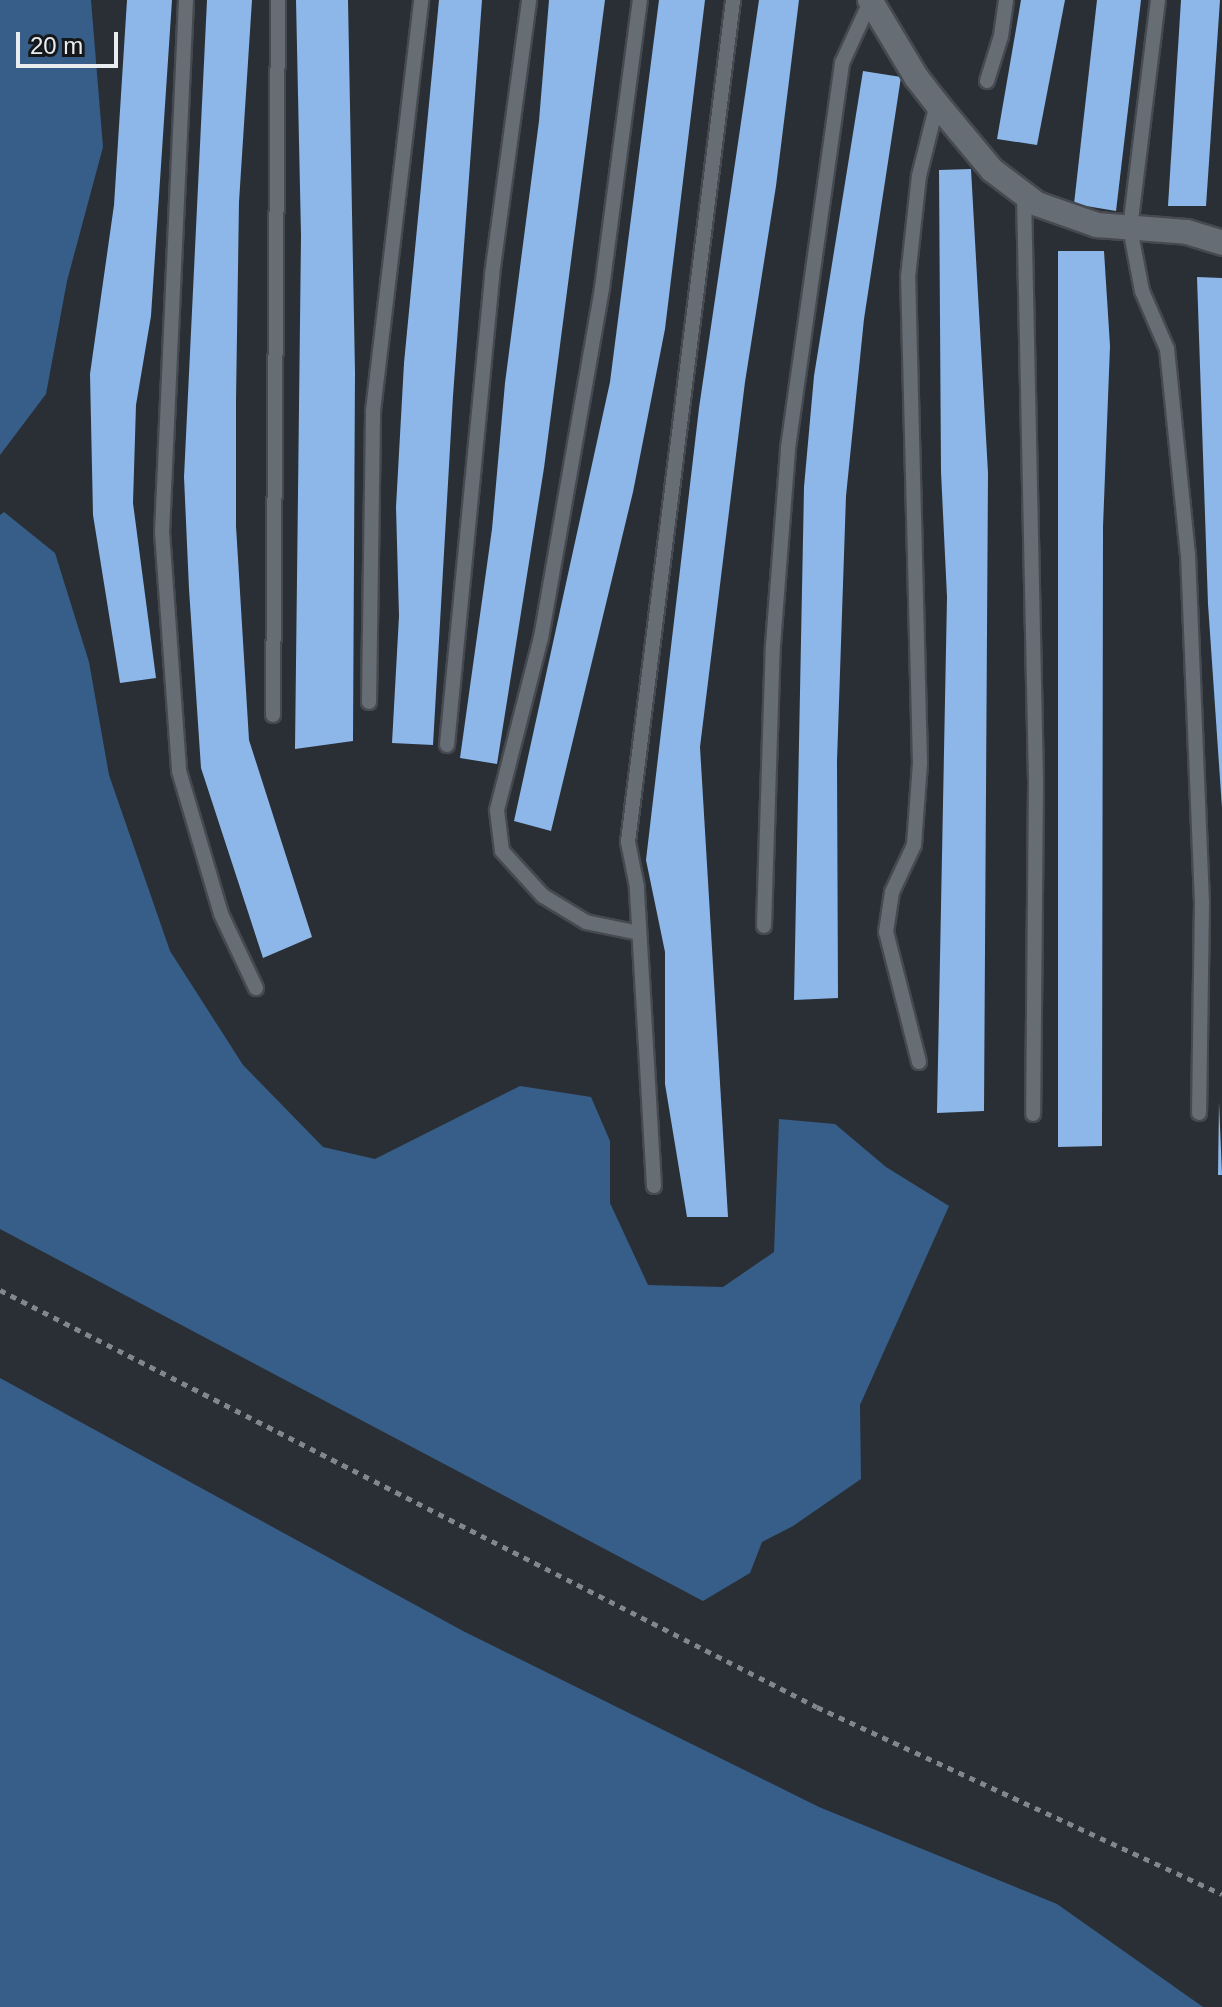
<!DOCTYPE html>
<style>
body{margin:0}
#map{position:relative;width:1222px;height:2007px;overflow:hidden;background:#2a2f35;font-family:Arial,sans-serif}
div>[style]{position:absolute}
.forest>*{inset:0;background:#365e89}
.building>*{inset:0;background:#8cb7e8}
.path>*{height:5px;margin-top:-2.5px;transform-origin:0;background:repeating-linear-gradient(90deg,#83878c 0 6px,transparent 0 12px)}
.roads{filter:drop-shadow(2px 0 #464a50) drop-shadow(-2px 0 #464a50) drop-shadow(0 2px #464a50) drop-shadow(0 -2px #464a50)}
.lane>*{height:14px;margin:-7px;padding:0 7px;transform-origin:7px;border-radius:7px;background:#676d74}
.street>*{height:24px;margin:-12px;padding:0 12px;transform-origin:12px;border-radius:12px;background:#676d74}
span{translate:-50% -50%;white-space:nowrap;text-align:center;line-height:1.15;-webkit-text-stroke:8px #15171a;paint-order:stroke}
.scale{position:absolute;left:16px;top:32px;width:102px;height:36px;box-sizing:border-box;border:4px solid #e9edf0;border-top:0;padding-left:10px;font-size:24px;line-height:28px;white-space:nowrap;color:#e9edf0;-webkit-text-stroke:6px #15171a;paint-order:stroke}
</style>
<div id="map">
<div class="forest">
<i style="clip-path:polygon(0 0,91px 0,103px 147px,67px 281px,46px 394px,0 455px)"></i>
<i style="clip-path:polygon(4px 512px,55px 553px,89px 662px,109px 775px,170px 951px,243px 1065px,323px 1147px,375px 1159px,520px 1086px,591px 1097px,610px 1141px,610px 1203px,648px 1285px,723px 1287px,774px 1252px,779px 1119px,835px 1124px,886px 1167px,949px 1206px,860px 1405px,861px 1479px,793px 1526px,762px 1542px,750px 1573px,703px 1601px,0 1229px,0 515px)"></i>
<i style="clip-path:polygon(0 1378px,463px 1631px,819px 1807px,1057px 1904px,1203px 2007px,0 2007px)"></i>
</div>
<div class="building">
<i style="clip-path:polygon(127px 0,172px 0,151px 316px,136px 405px,133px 503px,156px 678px,120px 683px,93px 515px,90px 374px,114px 205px)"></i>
<i style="clip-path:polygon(207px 0,252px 0,239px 202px,236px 401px,236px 526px,249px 740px,312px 937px,263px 958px,201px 768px,189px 589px,184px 477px)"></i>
<i style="clip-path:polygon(296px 0,348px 0,355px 372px,353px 741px,295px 749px,301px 236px)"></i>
<i style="clip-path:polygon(439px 0,482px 0,453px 396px,433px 745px,392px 743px,399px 616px,396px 507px,404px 363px)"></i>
<i style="clip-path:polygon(549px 0,605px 0,544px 468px,497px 764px,460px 758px,492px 529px,505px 383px,539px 121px)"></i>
<i style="clip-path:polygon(659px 0,705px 0,665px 329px,633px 492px,551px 831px,514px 821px,610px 382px)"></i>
<i style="clip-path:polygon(759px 0,799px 0,776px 186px,745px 382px,700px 747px,728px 1217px,687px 1217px,665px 1084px,665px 952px,646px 860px,699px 408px)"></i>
<i style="clip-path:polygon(1021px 0,1065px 0,1037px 145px,997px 139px)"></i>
<i style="clip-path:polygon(1097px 0,1141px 0,1116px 211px,1074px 204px)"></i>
<i style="clip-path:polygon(1181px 0,1220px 0,1206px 206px,1168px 206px)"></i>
<i style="clip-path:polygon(863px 71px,901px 77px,864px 319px,846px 496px,837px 761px,838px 998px,794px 1000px,804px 487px,814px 376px)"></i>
<i style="clip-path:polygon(971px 169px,988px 473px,984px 1111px,937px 1113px,947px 597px,941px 472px,939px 170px)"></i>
<i style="clip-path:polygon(1058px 251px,1104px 251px,1110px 346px,1103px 527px,1102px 1146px,1058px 1147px)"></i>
<i style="clip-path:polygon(1197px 277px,1222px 278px,1222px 808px,1208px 604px)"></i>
<i style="clip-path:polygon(1219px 1102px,1222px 1175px,1218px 1175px)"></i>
</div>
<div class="path">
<i style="left:0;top:1290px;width:917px;rotate:27.04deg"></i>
<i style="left:817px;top:1707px;width:446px;rotate:24.8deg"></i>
</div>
<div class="roads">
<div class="lane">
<i style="left:186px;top:0;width:533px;rotate:92.58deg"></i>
<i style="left:162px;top:532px;width:240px;rotate:85.9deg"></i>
<i style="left:179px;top:771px;width:149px;rotate:73.6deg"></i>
<i style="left:221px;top:914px;width:82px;rotate:64.7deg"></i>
<i style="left:1158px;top:0;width:230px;rotate:97deg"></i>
<i style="left:1130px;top:228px;width:64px;rotate:79.2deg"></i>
<i style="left:1142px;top:291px;width:63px;rotate:66.7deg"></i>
<i style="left:1167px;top:349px;width:206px;rotate:84.2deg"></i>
<i style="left:1188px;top:554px;width:348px;rotate:87.7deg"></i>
<i style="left:1202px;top:902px;width:211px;rotate:90.8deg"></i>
<i style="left:987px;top:81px;width:47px;rotate:-72.7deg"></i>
<i style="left:1001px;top:36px;width:36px;rotate:-82deg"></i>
<i style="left:1024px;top:194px;width:589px;rotate:88.83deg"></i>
<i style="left:1036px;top:783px;width:331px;rotate:90.5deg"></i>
<i style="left:369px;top:702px;width:291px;rotate:-89.2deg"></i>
<i style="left:373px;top:411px;width:414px;rotate:-83.3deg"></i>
<i style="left:273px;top:715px;width:715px;rotate:-89.6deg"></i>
<i style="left:447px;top:745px;width:472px;rotate:-84.5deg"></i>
<i style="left:492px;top:275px;width:277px;rotate:-82.3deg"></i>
<i style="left:764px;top:926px;width:281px;rotate:-88.2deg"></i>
<i style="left:773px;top:645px;width:198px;rotate:-85.6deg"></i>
<i style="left:788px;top:448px;width:389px;rotate:-82deg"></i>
<i style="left:842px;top:63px;width:69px;rotate:-65.3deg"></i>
<i style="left:639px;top:933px;width:54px;rotate:-168.3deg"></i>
<i style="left:586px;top:922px;width:50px;rotate:-148.8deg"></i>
<i style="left:543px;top:896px;width:61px;rotate:-132.3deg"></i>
<i style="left:502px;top:851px;width:41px;rotate:-97deg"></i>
<i style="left:497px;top:810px;width:178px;rotate:-75.7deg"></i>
<i style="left:541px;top:638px;width:355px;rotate:-80.1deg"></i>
<i style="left:602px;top:288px;width:290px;rotate:-82.5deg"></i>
<i style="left:919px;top:1062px;width:134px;rotate:-104.2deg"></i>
<i style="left:886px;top:932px;width:40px;rotate:-81.5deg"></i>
<i style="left:892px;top:892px;width:52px;rotate:-64.9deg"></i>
<i style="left:914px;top:845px;width:82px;rotate:-85.8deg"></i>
<i style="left:920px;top:763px;width:486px;rotate:-91.4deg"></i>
<i style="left:908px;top:277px;width:102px;rotate:-83.8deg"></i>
<i style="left:919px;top:176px;width:74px;rotate:-76deg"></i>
<i style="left:654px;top:1186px;width:299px;rotate:-93.3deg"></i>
<i style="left:637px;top:887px;width:46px;rotate:-101.3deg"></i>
<i style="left:628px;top:842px;width:849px;rotate:-82.89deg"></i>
</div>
<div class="street">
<i style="left:870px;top:0;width:90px;rotate:59.1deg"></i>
<i style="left:916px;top:77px;width:34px;rotate:52deg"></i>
<i style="left:937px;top:104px;width:86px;rotate:50.2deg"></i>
<i style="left:992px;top:170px;width:56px;rotate:37.1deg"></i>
<i style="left:1037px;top:204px;width:64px;rotate:19.3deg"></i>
<i style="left:1097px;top:225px;width:90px;rotate:4.4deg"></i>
<i style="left:1187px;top:232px;width:37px;rotate:17deg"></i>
</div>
</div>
<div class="scale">20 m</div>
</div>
